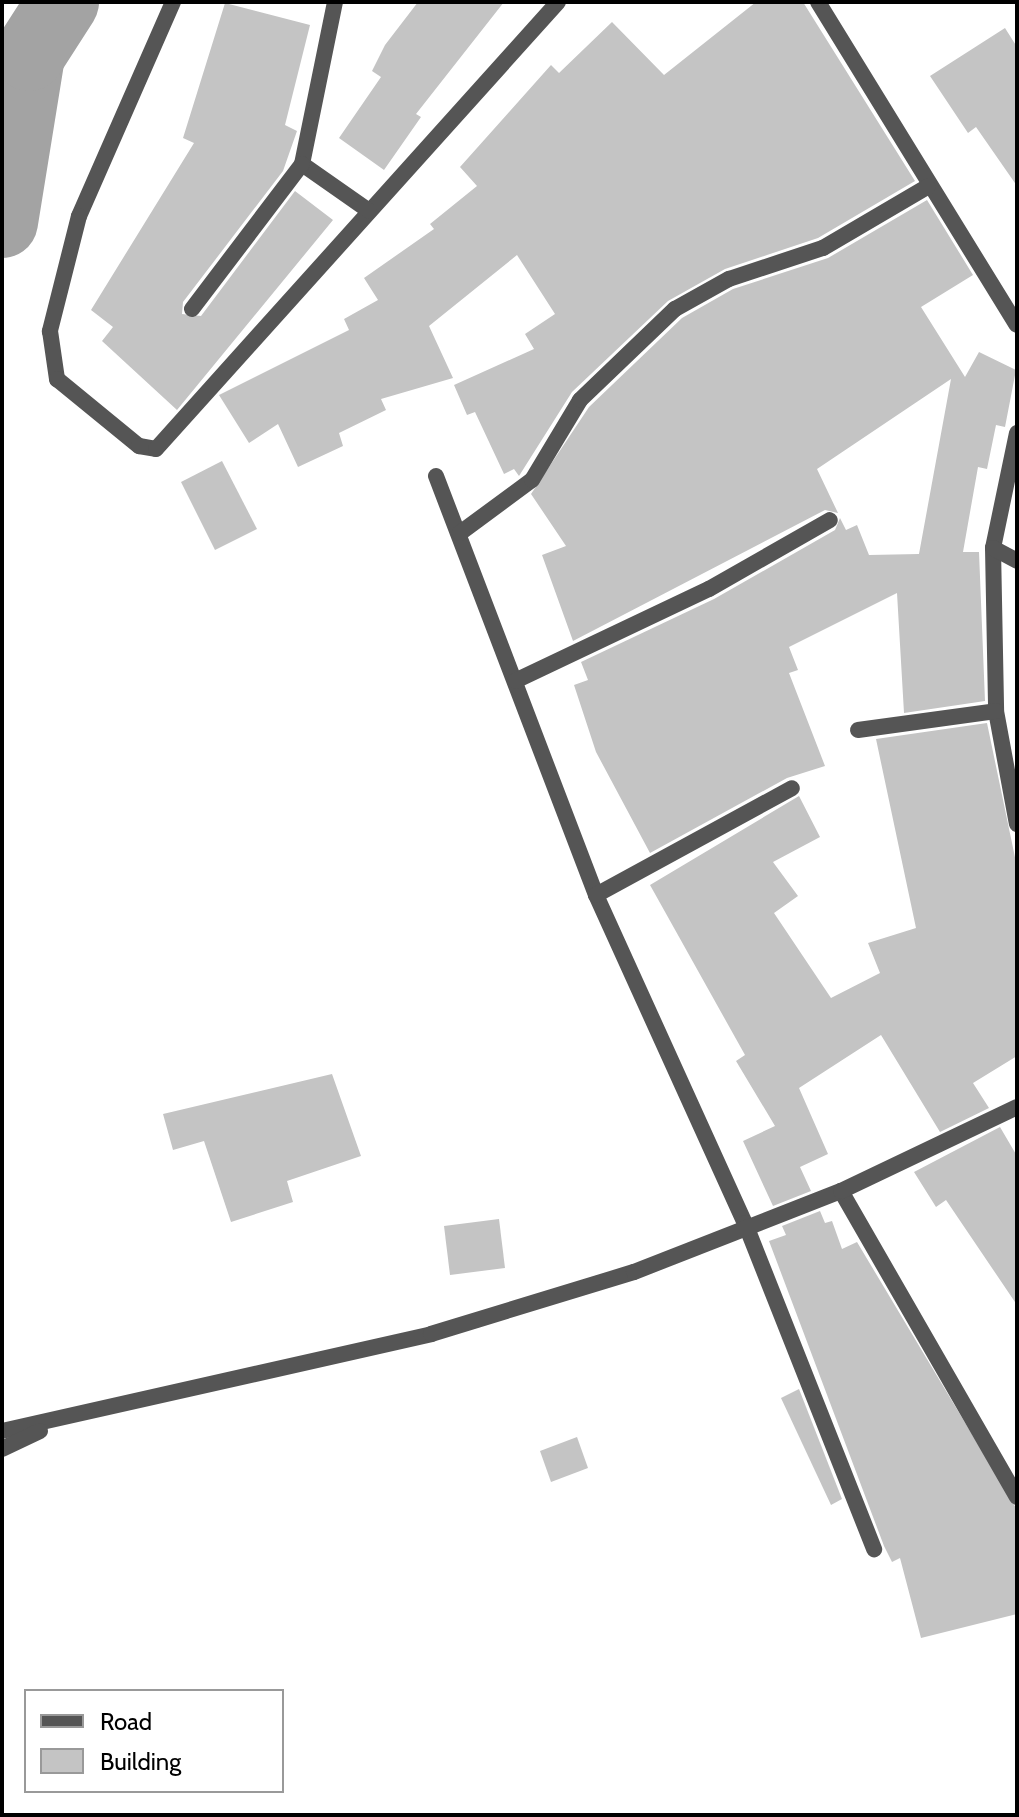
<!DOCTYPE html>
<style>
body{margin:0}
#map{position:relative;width:1019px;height:1817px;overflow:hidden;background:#fff;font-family:Cabin,sans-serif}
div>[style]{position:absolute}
.river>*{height:72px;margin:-36px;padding:0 36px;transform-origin:36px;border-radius:36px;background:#a3a3a3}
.building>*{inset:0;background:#c4c4c4}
.street>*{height:16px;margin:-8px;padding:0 8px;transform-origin:8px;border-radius:8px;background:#555}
span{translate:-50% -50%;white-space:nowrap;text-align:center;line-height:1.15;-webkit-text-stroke:6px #fff;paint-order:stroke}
.frame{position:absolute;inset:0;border:4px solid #000;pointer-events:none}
.legend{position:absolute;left:24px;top:1689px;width:260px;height:104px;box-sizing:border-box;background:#fff;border:2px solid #999;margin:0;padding:10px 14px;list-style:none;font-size:24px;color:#000}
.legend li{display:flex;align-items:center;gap:16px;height:40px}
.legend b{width:40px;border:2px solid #999}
</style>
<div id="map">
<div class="river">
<i style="left:2px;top:222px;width:169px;rotate:-80.8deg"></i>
<i style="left:29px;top:55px;width:63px;rotate:-57.3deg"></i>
</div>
<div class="building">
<i style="clip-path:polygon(418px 2px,504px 2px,416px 114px,421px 117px,384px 170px,339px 138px,381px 77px,372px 71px,385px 45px)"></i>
<i style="clip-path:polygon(756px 2px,803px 2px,915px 181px,818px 238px,725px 269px,668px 301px,572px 392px,519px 476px,514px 469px,504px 474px,475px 412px,467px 415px,454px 385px,534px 349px,525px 334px,555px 314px,517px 255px,429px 326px,453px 378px,381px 399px,386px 410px,339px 433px,343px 446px,298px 467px,278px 424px,249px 443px,219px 395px,349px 330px,344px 319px,378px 300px,364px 278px,434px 229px,430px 224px,477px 186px,460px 167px,551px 65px,559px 73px,612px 22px,664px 75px)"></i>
<i style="clip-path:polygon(225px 3px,310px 25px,285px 125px,297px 131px,283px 171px,183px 302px,182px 314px,201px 316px,295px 191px,333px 220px,177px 410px,102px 341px,113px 327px,91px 310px,194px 143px,183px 138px)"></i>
<i style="clip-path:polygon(1005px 28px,1017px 47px,1017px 186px,976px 127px,968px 133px,930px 76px)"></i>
<i style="clip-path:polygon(927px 200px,973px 275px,921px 307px,965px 377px,979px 352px,1016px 370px,1005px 427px,996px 425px,987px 469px,978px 467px,963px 552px,979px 552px,985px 701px,904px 713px,897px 593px,789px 647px,798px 670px,789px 673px,825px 766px,787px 778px,650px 853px,596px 752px,574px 685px,588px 680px,581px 662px,714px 599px,835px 530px,840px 518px,846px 530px,857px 525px,869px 555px,919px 554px,951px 379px,817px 469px,838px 513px,825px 510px,573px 641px,542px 555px,566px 546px,531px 494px,589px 407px,682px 318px,733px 289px,828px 258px)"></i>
<i style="clip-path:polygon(222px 461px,257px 529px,215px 550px,181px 482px)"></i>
<i style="clip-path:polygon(987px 723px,1017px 867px,1017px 1056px,973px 1083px,989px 1108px,940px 1132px,881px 1035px,799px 1088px,828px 1154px,800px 1167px,811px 1191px,773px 1206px,743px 1141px,775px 1126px,736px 1061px,745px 1055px,650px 885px,799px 796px,820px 837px,773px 862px,798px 896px,774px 913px,831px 998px,880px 973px,868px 943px,916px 928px,876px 739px)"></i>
<i style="clip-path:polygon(332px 1074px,361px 1156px,287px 1181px,293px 1202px,231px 1222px,204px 1141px,173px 1150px,163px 1114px)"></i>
<i style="clip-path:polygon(1000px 1127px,1017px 1156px,1017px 1305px,946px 1200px,936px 1207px,914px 1172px)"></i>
<i style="clip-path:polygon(820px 1211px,825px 1223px,832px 1221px,842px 1249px,857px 1242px,1016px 1508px,1017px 1614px,921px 1638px,900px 1558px,892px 1562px,884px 1546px,769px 1241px,786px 1235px,782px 1226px)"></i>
<i style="clip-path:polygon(499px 1219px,505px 1268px,450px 1275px,444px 1226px)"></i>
<i style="clip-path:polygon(799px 1389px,842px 1499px,831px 1505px,781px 1398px)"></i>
<i style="clip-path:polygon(577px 1437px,588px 1468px,551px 1482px,540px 1451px)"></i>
</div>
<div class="street">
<i style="left:173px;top:2px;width:234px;rotate:113.7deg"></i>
<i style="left:79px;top:216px;width:119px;rotate:104.2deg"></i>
<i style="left:50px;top:331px;width:49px;rotate:81.7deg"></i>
<i style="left:57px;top:379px;width:106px;rotate:39.3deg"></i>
<i style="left:139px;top:446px;width:17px;rotate:10deg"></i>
<i style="left:156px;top:449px;width:601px;rotate:-48.03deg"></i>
<i style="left:335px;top:2px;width:165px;rotate:101.5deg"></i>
<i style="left:302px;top:164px;width:82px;rotate:35deg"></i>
<i style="left:818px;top:2px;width:379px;rotate:58.4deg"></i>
<i style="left:192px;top:309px;width:182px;rotate:-52.8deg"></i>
<i style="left:1017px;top:433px;width:117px;rotate:101.8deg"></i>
<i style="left:993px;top:548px;width:163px;rotate:88.9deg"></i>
<i style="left:996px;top:711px;width:115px;rotate:79.5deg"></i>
<i style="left:436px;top:476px;width:449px;rotate:69.1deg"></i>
<i style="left:596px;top:895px;width:360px;rotate:65.6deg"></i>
<i style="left:745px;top:1223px;width:351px;rotate:68.4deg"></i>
<i style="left:460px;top:533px;width:89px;rotate:-36.4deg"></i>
<i style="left:532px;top:480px;width:93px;rotate:-59deg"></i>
<i style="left:580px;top:400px;width:132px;rotate:-43.8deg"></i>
<i style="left:675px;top:309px;width:62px;rotate:-29.1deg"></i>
<i style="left:729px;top:279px;width:99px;rotate:-18.3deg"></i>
<i style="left:823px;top:248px;width:121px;rotate:-30.4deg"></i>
<i style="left:993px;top:548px;width:27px;rotate:28deg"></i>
<i style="left:515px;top:681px;width:215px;rotate:-25.4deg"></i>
<i style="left:709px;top:589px;width:139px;rotate:-29.7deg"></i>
<i style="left:858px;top:730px;width:139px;rotate:-7.8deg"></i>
<i style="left:596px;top:895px;width:223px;rotate:-28.6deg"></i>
<i style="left:841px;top:1191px;width:353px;rotate:60.1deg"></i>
<i style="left:2px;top:1431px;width:440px;rotate:-12.7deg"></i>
<i style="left:431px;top:1334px;width:212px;rotate:-17deg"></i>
<i style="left:634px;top:1272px;width:222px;rotate:-21.4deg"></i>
<i style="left:841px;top:1191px;width:195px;rotate:-25.5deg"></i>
<i style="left:2px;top:1449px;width:42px;rotate:-25.3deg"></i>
</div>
<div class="frame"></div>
<ul class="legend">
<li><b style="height:10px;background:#555"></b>Road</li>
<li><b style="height:22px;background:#c4c4c4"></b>Building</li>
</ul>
</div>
